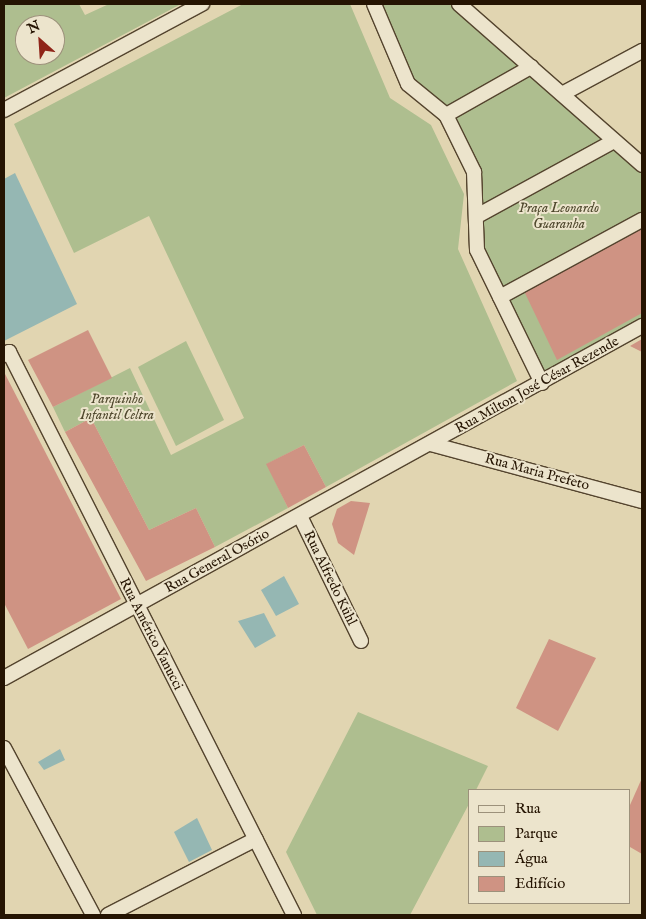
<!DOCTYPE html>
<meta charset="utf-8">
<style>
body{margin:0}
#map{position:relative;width:646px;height:919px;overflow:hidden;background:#e1d5b1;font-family:"IM FELL English",serif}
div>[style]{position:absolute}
.green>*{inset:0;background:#aebe8f}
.water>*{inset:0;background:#95b7b3}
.building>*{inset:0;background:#cf9383}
.roads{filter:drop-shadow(1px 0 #54442e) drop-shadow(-1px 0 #54442e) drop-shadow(0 1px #54442e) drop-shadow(0 -1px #54442e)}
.minor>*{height:14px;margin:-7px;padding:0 7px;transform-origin:7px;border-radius:7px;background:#ece4cc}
span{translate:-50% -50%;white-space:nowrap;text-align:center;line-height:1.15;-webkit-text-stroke:4px #ece4cc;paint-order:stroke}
.park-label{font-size:14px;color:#4e472c;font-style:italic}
.street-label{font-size:14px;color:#251402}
.frame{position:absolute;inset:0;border:5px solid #251402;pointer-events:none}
.legend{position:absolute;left:468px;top:789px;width:162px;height:115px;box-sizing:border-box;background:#ece4cc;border:1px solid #9c917b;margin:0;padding:6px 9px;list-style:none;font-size:15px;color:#251402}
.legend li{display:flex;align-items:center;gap:10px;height:25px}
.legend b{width:25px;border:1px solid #9c917b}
.north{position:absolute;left:15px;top:15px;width:50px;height:50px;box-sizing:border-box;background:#ece4cc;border:1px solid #9c917b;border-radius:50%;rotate:334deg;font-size:14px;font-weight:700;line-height:20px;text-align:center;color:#251402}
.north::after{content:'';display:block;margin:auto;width:18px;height:22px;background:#8f2418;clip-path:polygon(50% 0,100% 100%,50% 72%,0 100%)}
</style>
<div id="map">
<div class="green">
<i style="clip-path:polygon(evenodd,4px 4px,79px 4px,85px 15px,109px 4px,181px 4px,4px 98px,4px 4px,25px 25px,55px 25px,55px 55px,25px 55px,25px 25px)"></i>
<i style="clip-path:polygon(243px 4px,350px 4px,390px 98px,431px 125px,464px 194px,458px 249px,517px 381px,326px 487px,304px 445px,267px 464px,288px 508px,215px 547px,196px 508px,149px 530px,91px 418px,65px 432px,53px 407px,130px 368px,171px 455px,244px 418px,149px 216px,74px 253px,14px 124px)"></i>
<i style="clip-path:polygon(374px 4px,459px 4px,642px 165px,642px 326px,542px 383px,477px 250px,477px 195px,446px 115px,408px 84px)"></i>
<i style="clip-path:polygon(186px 341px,224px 420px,176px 446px,138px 367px)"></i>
<i style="clip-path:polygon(358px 712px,488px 766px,476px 790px,470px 790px,470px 802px,410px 915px,317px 915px,286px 852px)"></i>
</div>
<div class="water">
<i style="clip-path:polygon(15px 173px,77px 304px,4px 341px,4px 179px)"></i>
<i style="clip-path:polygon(284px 576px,299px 604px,276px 616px,261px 590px)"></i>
<i style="clip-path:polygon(264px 613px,276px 636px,255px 648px,238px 621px)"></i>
<i style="clip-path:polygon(60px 749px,65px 760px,44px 770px,38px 762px)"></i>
<i style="clip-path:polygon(197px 818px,212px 850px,189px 862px,174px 832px)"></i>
</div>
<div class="building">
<i style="clip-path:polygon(642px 228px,642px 313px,557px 360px,524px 291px)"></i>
<i style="clip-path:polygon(88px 330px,112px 378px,53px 407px,28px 360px)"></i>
<i style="clip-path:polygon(642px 339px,642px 352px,630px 346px)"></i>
<i style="clip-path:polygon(4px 372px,121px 599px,28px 649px,4px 603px)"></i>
<i style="clip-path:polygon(91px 418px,149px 530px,196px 508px,215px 547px,146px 581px,65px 432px)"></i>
<i style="clip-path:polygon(304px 445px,326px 487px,288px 508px,266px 464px)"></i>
<i style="clip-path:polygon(351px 501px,370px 503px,354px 555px,338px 543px,332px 524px,337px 509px)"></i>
<i style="clip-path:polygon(549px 639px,596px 658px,558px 731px,516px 708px)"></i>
<i style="clip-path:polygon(642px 778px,642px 854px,630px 847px,630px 805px)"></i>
</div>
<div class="roads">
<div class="minor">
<i style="left:374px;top:4px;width:87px;rotate:67deg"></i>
<i style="left:408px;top:84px;width:49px;rotate:39.2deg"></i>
<i style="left:446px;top:115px;width:64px;rotate:63.8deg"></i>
<i style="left:474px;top:172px;width:78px;rotate:87.8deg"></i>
<i style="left:477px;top:250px;width:148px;rotate:64deg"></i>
<i style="left:459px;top:4px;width:244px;rotate:41.3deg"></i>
<i style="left:562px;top:94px;width:91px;rotate:-28.3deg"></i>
<i style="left:4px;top:110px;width:225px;rotate:-28.2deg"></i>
<i style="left:446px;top:115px;width:98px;rotate:-29.5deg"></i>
<i style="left:477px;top:216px;width:156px;rotate:-28.7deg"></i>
<i style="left:500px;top:297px;width:162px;rotate:-28.5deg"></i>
<i style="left:4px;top:355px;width:6px;rotate:-31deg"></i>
<i style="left:9px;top:352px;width:631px;rotate:63.15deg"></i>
<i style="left:431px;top:444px;width:219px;rotate:15.1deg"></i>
<i style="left:300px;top:516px;width:139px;rotate:64deg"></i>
<i style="left:4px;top:678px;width:729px;rotate:-28.89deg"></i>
<i style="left:4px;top:748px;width:189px;rotate:61.9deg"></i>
<i style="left:108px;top:915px;width:166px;rotate:-27.2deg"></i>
</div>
</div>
<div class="park-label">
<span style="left:559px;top:216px">Praça Leonardo<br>Guaranha</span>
<span style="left:117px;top:407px">Parquinho<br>Infantil Celtra</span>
</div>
<div class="street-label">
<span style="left:537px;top:385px;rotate:-29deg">Rua Milton José César Rezende</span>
<span style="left:537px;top:472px;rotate:15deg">Rua Maria Prefeto</span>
<span style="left:217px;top:561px;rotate:-29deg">Rua General Osório</span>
<span style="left:330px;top:578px;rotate:64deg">Rua Alfredo Kühl</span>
<span style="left:151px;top:634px;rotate:63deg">Rua Américo Vanucci</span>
</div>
<div class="frame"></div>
<ul class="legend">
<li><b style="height:6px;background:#ece4cc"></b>Rua</li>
<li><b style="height:14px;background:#aebe8f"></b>Parque</li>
<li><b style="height:14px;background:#95b7b3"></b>Água</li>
<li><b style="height:14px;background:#cf9383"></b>Edifício</li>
</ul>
<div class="north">N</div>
</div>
